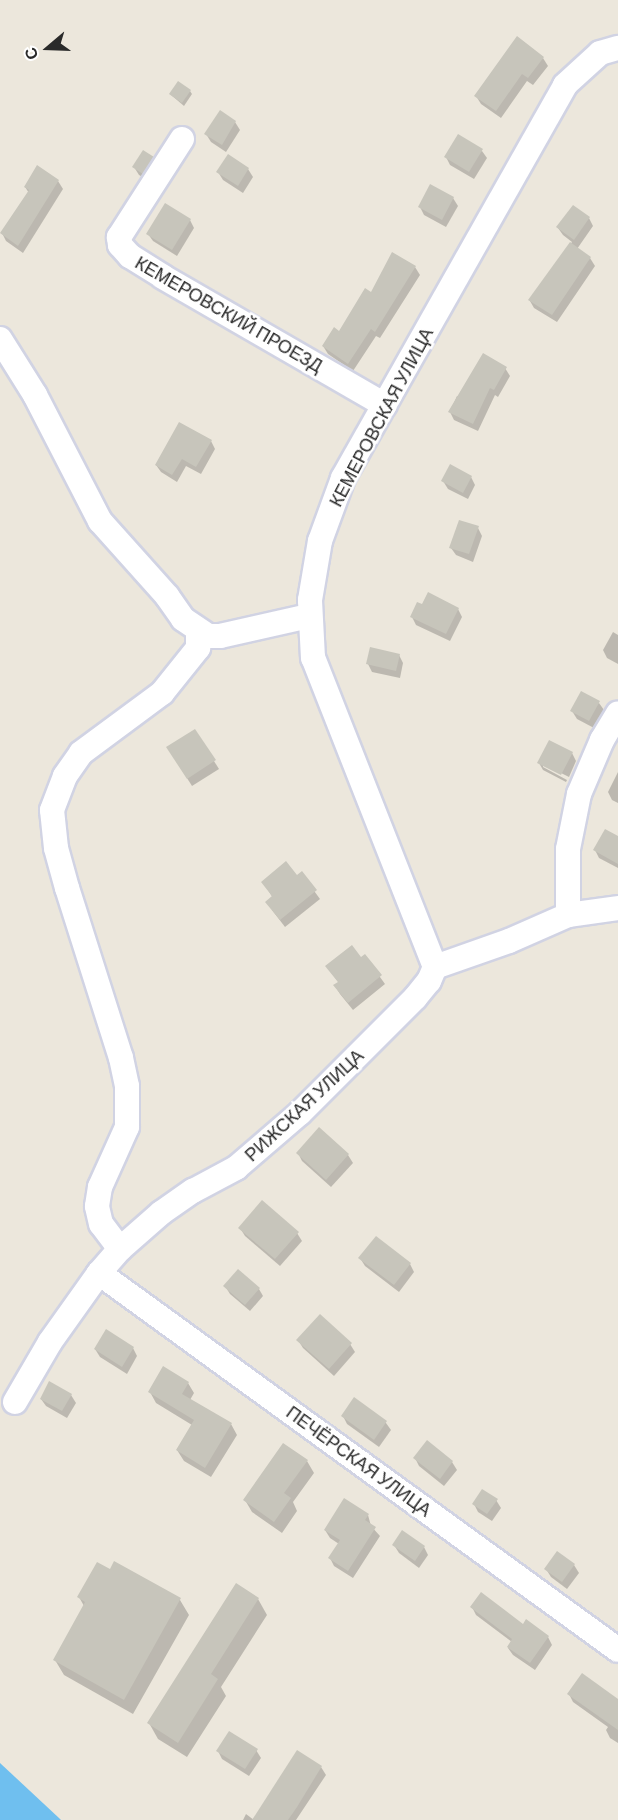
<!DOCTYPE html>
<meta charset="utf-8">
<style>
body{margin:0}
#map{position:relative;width:618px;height:1820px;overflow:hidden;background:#ece7dc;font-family:Barlow,sans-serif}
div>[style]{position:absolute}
.water>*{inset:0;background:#6fbfef}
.shadow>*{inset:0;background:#0003}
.building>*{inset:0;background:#c7c5bb}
.roads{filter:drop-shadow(2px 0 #d1d3e3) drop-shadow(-2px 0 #d1d3e3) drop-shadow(0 2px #d1d3e3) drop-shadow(0 -2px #d1d3e3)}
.minor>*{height:24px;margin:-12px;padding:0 12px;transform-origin:12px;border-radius:12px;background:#fff}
span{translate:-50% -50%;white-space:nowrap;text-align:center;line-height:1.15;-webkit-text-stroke:5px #fff;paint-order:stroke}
.street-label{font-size:18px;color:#2a2a2a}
.north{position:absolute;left:18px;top:18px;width:60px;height:60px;-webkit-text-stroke:4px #fff;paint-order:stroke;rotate:251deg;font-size:16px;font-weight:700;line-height:24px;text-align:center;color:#2a2a2a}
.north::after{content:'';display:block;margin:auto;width:21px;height:27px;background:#2a2a2a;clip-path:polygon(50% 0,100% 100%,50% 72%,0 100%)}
</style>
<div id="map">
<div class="water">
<i style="clip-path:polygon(0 1763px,59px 1818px,61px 1820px,0 1820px)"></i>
</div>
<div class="shadow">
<i style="clip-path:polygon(543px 58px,548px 66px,533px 85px,527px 81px,501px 118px,481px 104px,476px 96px)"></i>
<i style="clip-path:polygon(190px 91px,192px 94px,184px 106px,170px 94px)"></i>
<i style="clip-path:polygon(235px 122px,240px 130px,226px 152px,211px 142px,206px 134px)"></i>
<i style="clip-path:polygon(482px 151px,487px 158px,474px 179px,450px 165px,446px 157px)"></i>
<i style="clip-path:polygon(228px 156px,248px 169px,253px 177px,243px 193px,223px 180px,218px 172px)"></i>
<i style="clip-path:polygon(152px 158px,157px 166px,148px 180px,139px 175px,134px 167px)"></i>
<i style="clip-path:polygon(58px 181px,63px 189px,23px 253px,6px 241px,2px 233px,29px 193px,25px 187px)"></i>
<i style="clip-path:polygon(453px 198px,458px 206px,446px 227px,424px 215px,420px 207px)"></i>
<i style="clip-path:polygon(589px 218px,593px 226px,577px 249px,590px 258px,595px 266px,557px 322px,534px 308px,530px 301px,572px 242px,563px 235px,558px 228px)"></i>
<i style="clip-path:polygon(190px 220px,194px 228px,177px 256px,153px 241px,148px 234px)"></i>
<i style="clip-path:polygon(415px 267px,420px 275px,380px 338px,376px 336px,353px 371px,328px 354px,323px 346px,340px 333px,371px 294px)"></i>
<i style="clip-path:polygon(505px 368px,510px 376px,498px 397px,495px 395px,478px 431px,454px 420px,450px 412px,457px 396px,459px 397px)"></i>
<i style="clip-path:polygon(211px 441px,215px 449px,201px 474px,186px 466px,177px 482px,161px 472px,156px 465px)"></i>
<i style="clip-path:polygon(471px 477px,475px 485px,468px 499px,448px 489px,443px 481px)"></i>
<i style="clip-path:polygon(478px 528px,482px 536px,473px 562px,456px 555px,451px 548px)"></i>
<i style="clip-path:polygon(423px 606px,458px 609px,462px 617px,450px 641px,416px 625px,412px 617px)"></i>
<i style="clip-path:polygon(613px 632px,618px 635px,618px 664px,607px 658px,603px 650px)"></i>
<i style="clip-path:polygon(399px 655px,403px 663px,400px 678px,372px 672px,368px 664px)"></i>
<i style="clip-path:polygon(599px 703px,604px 710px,594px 728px,577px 719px,572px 711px)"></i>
<i style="clip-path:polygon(195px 731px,219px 769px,192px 786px,168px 748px)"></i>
<i style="clip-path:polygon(572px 753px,576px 761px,569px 777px,543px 764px,543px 767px,567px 780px,566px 782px,543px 770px,539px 763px)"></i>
<i style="clip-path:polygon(618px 772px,618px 803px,612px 800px,608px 792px)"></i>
<i style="clip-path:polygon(618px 838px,618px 868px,599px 858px,595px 850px)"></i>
<i style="clip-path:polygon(301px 873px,320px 899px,285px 927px,272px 910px,273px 898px,263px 882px,297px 877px)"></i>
<i style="clip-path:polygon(365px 956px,385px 984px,353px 1010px,340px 994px,335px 986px,339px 983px,327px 967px)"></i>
<i style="clip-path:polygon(319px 1129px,348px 1155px,353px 1163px,331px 1187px,302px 1161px,298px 1153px)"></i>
<i style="clip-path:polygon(240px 1228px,297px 1233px,302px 1241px,280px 1266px,245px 1236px)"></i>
<i style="clip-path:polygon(360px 1258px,410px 1264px,414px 1272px,399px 1292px,365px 1266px)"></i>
<i style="clip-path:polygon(225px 1286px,259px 1289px,263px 1296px,250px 1311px,230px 1294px)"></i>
<i style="clip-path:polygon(298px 1340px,350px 1344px,355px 1352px,334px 1376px,303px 1348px)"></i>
<i style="clip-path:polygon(133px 1348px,137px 1356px,127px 1374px,100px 1357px,95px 1349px)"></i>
<i style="clip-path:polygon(188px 1383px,194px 1393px,190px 1400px,231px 1424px,237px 1435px,211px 1477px,184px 1461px,177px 1450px,192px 1425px,156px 1403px,150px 1392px)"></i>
<i style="clip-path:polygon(71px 1395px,76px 1403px,67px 1418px,46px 1406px,41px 1399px)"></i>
<i style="clip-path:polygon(355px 1400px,386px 1423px,391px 1430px,379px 1447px,347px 1424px,343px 1416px)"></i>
<i style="clip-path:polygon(427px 1442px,452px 1462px,457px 1470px,444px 1486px,419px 1466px,415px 1458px)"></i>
<i style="clip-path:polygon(307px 1461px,314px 1473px,293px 1502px,297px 1511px,282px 1533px,252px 1512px,245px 1500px)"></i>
<i style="clip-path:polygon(496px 1500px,501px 1508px,492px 1521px,478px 1512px,474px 1504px)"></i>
<i style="clip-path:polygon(368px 1515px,371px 1526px,380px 1536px,353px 1578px,334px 1566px,330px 1558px,339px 1544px,330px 1538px,325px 1530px)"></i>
<i style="clip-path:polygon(394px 1545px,424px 1547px,428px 1555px,419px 1568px,399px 1553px)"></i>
<i style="clip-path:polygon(574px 1565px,579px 1573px,567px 1589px,551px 1577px,546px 1569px)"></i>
<i style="clip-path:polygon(111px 1571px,180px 1600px,189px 1615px,133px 1714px,64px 1675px,55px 1660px,84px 1606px,79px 1597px)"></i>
<i style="clip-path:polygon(258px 1599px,267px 1615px,221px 1687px,226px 1696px,187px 1757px,158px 1739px,149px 1723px)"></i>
<i style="clip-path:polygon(472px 1607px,548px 1637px,552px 1645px,535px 1670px,513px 1655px,508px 1648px,512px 1642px,476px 1615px)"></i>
<i style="clip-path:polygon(569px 1694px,618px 1701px,618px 1743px,610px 1738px,606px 1730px,608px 1727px,573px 1702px)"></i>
<i style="clip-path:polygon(256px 1750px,261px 1758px,249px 1776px,222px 1759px,218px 1751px)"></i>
<i style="clip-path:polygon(321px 1767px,326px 1775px,296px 1820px,243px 1820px,246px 1814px,254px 1820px)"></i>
</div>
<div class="building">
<i style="clip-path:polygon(517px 36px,544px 57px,528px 78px,522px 74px,496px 111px,474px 96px)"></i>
<i style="clip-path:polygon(178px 81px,191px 90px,182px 103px,169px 94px)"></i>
<i style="clip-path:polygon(220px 110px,236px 121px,222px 145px,204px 134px)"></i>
<i style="clip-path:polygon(458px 134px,483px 149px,469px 172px,444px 157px)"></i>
<i style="clip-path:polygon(143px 150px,154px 157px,143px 174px,132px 167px)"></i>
<i style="clip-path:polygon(228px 154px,249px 168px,238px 186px,216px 172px)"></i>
<i style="clip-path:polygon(37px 165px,59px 180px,18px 246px,0 233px,29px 190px,24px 187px)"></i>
<i style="clip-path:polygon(430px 184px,454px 197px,442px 220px,418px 207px)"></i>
<i style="clip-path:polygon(165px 203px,191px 219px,172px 250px,146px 234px)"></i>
<i style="clip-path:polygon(573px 205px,590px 217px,574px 240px,556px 227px)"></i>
<i style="clip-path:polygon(570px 242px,591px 257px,552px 315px,528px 300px)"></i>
<i style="clip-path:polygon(392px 252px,416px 266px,375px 332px,371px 329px,348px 364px,322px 346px,334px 327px,339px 331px,365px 288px,371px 292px)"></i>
<i style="clip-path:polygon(483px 353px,507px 367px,494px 390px,490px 388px,473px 424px,448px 412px)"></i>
<i style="clip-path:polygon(179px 422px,212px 440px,196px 467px,182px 459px,172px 475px,155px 465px)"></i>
<i style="clip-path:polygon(450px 464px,472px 476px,463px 493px,441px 481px)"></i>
<i style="clip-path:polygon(459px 520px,479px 526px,469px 554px,449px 548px)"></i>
<i style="clip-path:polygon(428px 592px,459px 608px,446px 634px,410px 617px,417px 602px,422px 604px)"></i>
<i style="clip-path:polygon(370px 647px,400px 654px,396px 671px,366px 664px)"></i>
<i style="clip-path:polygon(581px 691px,600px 701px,589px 721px,570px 711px)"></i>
<i style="clip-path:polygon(195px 729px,216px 760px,187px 779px,166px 747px)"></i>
<i style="clip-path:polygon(549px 740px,573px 752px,561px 775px,537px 763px)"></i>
<i style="clip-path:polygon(605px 829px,618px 836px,618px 864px,593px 850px)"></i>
<i style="clip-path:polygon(286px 861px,297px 875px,302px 871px,317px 890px,280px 920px,265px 902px,272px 896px,261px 882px)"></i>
<i style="clip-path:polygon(352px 945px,361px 957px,365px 954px,382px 975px,348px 1003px,333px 985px,338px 982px,325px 966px)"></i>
<i style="clip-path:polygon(319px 1127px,349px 1154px,326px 1180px,296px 1153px)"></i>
<i style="clip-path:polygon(262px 1200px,299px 1232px,275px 1259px,238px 1228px)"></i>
<i style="clip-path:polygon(376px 1236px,411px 1263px,394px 1285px,358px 1258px)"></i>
<i style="clip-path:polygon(238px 1269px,260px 1288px,245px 1305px,223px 1286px)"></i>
<i style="clip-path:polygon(320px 1314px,352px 1343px,329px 1369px,296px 1340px)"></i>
<i style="clip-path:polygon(106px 1329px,134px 1347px,122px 1367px,94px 1349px)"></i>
<i style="clip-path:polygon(163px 1366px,189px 1382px,182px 1394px,232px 1423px,205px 1468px,176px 1450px,194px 1420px,148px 1392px)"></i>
<i style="clip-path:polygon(49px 1381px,72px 1394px,62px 1411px,40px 1399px)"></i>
<i style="clip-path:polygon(354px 1397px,387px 1421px,374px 1440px,341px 1416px)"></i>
<i style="clip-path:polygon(427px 1440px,453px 1461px,440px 1479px,413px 1458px)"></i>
<i style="clip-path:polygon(283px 1443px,308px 1460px,284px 1493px,291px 1498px,274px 1522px,243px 1500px)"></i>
<i style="clip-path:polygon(482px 1489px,498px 1499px,487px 1514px,472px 1504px)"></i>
<i style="clip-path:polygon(344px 1498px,369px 1514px,365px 1520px,376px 1527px,348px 1571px,328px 1558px,340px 1540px,324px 1530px)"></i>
<i style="clip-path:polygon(402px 1530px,425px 1546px,415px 1561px,392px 1545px)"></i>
<i style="clip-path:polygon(557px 1551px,575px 1564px,562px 1582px,544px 1569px)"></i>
<i style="clip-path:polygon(114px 1561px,181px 1598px,124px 1700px,53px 1660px,85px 1602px,77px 1597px,97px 1562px,110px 1569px)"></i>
<i style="clip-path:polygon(236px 1583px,259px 1598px,211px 1674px,218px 1679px,178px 1743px,147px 1723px)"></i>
<i style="clip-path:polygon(481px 1592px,523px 1624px,526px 1619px,549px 1636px,530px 1663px,507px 1647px,512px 1639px,470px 1607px)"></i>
<i style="clip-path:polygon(582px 1673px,618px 1699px,618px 1730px,567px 1694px)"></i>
<i style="clip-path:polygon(229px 1731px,258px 1749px,245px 1769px,216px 1751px)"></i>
<i style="clip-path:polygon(297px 1750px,322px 1766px,297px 1807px,288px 1820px,252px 1820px)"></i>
</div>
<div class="roads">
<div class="minor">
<i style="left:182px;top:139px;width:117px;rotate:122.7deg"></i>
<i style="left:119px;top:237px;width:8px;rotate:83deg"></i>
<i style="left:120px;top:245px;width:15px;rotate:48deg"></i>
<i style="left:130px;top:256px;width:39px;rotate:32deg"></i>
<i style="left:163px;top:277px;width:256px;rotate:30deg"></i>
<i style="left:0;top:339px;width:66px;rotate:58deg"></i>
<i style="left:35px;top:395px;width:142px;rotate:62.7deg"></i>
<i style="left:100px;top:521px;width:101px;rotate:48.2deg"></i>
<i style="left:167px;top:596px;width:28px;rotate:55deg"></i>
<i style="left:183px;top:619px;width:30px;rotate:34deg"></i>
<i style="left:208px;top:636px;width:12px"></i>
<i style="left:220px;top:636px;width:91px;rotate:-12.7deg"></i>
<i style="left:568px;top:915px;width:66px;rotate:-90deg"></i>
<i style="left:568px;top:849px;width:56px;rotate:-78.7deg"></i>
<i style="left:579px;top:794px;width:59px;rotate:-66.9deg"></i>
<i style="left:602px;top:740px;width:31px;rotate:-59deg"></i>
<i style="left:435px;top:967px;width:332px;rotate:-111.5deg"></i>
<i style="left:313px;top:658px;width:58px;rotate:-93deg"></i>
<i style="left:310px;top:600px;width:60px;rotate:-80.4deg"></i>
<i style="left:320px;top:541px;width:67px;rotate:-69.9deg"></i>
<i style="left:343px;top:478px;width:451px;rotate:-60.5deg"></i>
<i style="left:565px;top:85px;width:47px;rotate:-42.4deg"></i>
<i style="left:600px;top:53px;width:19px;rotate:-16deg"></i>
<i style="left:120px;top:1249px;width:31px;rotate:-127deg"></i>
<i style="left:101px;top:1224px;width:18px;rotate:-103deg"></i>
<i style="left:97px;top:1206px;width:19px;rotate:-81deg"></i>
<i style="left:100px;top:1187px;width:66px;rotate:-65.8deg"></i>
<i style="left:127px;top:1127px;width:41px;rotate:-90deg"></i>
<i style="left:127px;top:1086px;width:29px;rotate:-102deg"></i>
<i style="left:121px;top:1058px;width:178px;rotate:-107.6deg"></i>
<i style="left:67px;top:888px;width:41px;rotate:-105.4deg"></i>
<i style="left:56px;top:848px;width:38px;rotate:-96deg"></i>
<i style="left:52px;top:810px;width:36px;rotate:-69deg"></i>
<i style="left:65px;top:776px;width:28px;rotate:-55deg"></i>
<i style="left:81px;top:753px;width:101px;rotate:-36.5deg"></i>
<i style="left:162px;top:693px;width:58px;rotate:-51.3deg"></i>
<i style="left:198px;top:648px;width:17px;rotate:-90deg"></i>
<i style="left:99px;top:1273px;width:641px;rotate:35.99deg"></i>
<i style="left:15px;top:1402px;width:69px;rotate:-59.7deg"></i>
<i style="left:50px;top:1342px;width:85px;rotate:-54.6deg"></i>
<i style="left:99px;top:1273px;width:32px;rotate:-49deg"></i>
<i style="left:120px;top:1249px;width:55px;rotate:-41.3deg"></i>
<i style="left:161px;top:1213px;width:39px;rotate:-35deg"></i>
<i style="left:193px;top:1191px;width:49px;rotate:-28.1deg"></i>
<i style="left:236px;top:1168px;width:84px;rotate:-40.7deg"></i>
<i style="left:300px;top:1113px;width:163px;rotate:-45deg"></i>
<i style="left:415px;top:998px;width:22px;rotate:-51deg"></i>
<i style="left:429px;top:981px;width:15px;rotate:-67deg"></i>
<i style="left:435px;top:967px;width:78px;rotate:-19.4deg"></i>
<i style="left:509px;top:941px;width:64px;rotate:-23.8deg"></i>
<i style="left:568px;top:915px;width:50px;rotate:-8deg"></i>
</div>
</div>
<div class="street-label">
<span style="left:229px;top:314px;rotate:30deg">КЕМЕРОВСКИЙ ПРОЕЗД</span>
<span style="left:381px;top:417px;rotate:-62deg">КЕМЕРОВСКАЯ УЛИЦА</span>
<span style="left:304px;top:1105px;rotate:-43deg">РИЖСКАЯ УЛИЦА</span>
<span style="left:359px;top:1461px;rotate:36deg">ПЕЧЁРСКАЯ УЛИЦА</span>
</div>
<div class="north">С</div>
</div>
